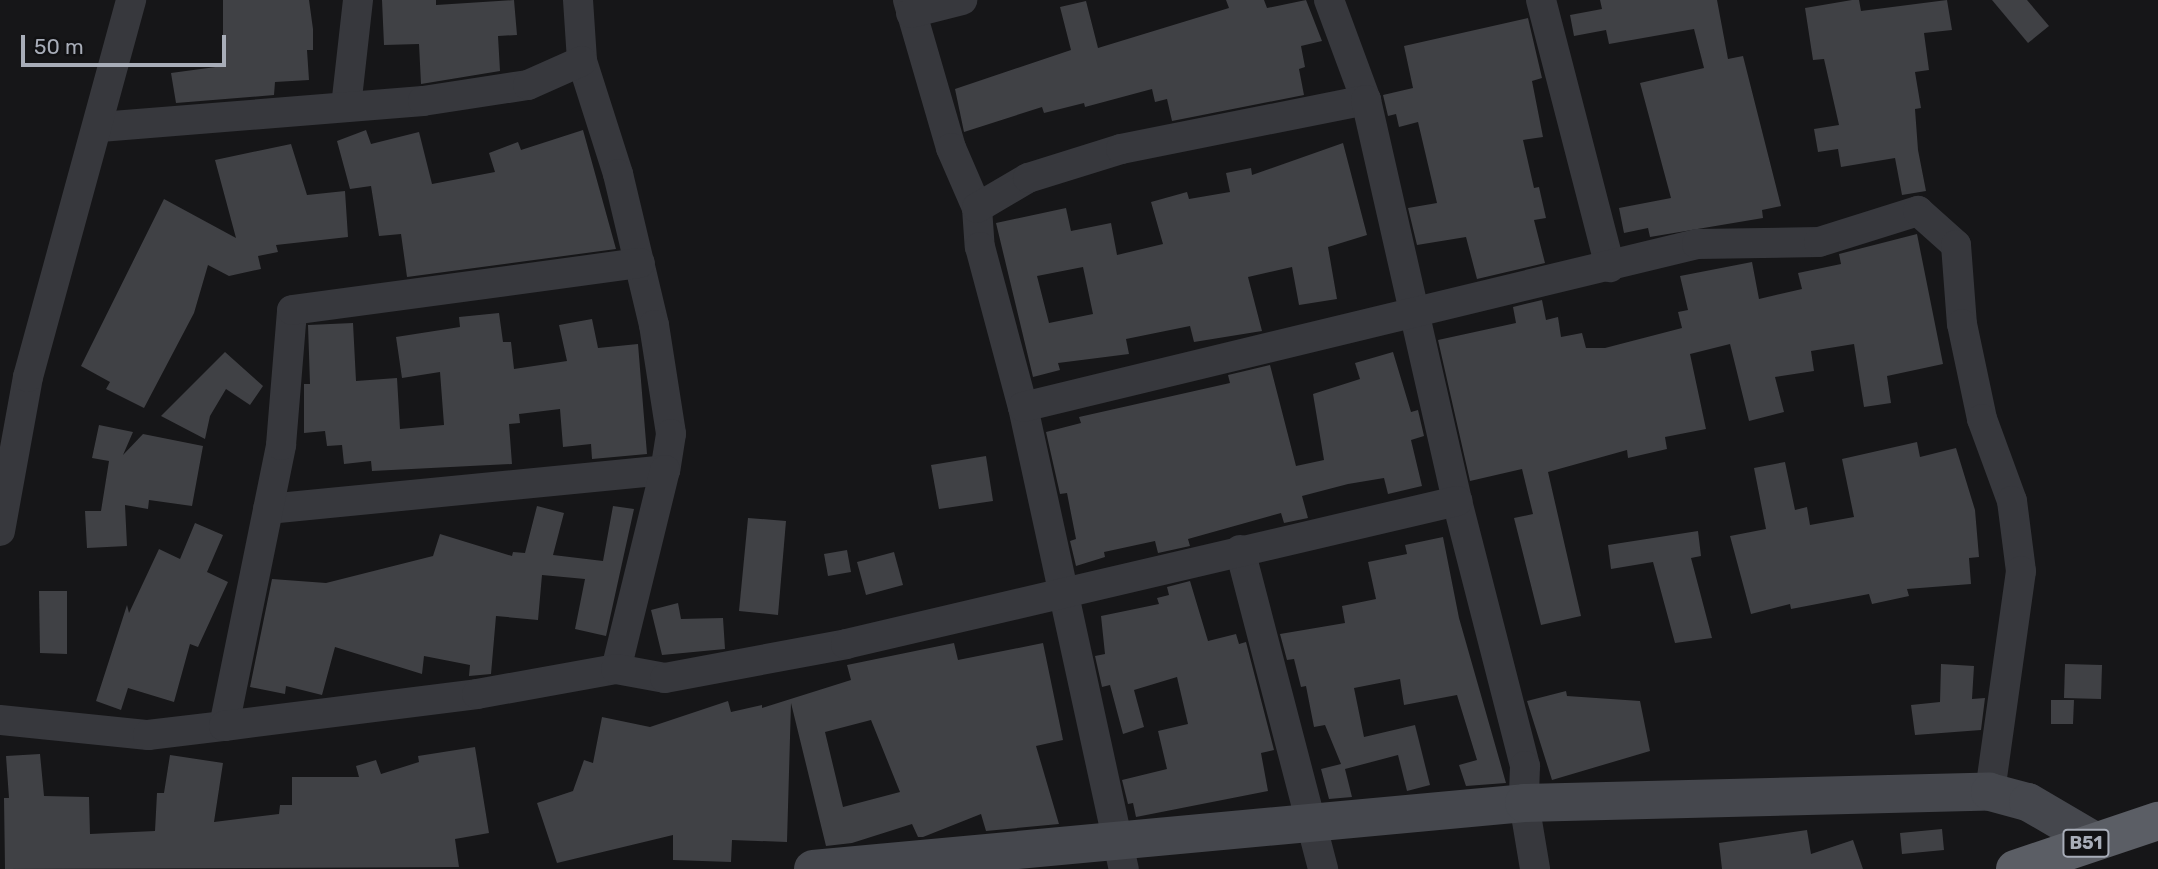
<!DOCTYPE html>
<style>
body{margin:0}
#map{position:relative;width:2158px;height:869px;overflow:hidden;background:#161618;font-family:Rubik,sans-serif}
div>[style]{position:absolute}
.building>*{inset:0;background:#404145}
.minor>*{height:30px;margin:-15px;padding:0 15px;transform-origin:15px;border-radius:15px;background:#37383d}
.secondary>*{height:38px;margin:-19px;padding:0 19px;transform-origin:19px;border-radius:19px;background:#45474d}
.trunk>*{height:38px;margin:-19px;padding:0 19px;transform-origin:19px;border-radius:19px;background:#5b5e65}
span{translate:-50% -50%;white-space:nowrap;text-align:center;line-height:1.15;-webkit-text-stroke:5px #111113;paint-order:stroke}
.shield-label span{padding:2px 5px;background:#111113;border:2px solid;border-radius:5px;-webkit-text-stroke-width:0}
.shield-label{font-size:18px;color:#a8adb8;font-weight:700}
.scale{position:absolute;left:21px;top:35px;width:205px;height:32px;box-sizing:border-box;border:4px solid #a8adb8;border-top:0;padding-left:9px;font-size:21px;line-height:24px;white-space:nowrap;color:#a8adb8;-webkit-text-stroke:5px #111113;paint-order:stroke}
</style>
<div id="map">
<div class="building">
<i style="clip-path:polygon(223px 0,309px 0,313px 29px,313px 50px,307px 50px,309px 80px,275px 82px,274px 95px,176px 103px,171px 73px,223px 66px)"></i>
<i style="clip-path:polygon(382px 0,436px 0,436px 5px,514px 0,517px 35px,498px 36px,500px 71px,421px 84px,419px 44px,384px 45px)"></i>
<i style="clip-path:polygon(1226px 0,1264px 0,1267px 8px,1306px 0,1322px 41px,1301px 46px,1305px 67px,1299px 69px,1304px 95px,1172px 121px,1167px 99px,1155px 102px,1152px 89px,1085px 107px,1084px 103px,1044px 113px,1042px 107px,964px 132px,955px 89px,1071px 50px,1060px 7px,1086px 1px,1098px 48px,1229px 8px)"></i>
<i style="clip-path:polygon(1600px 0,1717px 0,1728px 59px,1743px 56px,1781px 206px,1762px 210px,1763px 218px,1650px 237px,1648px 228px,1624px 233px,1619px 208px,1671px 198px,1640px 83px,1704px 68px,1694px 29px,1609px 44px,1606px 30px,1574px 36px,1570px 15px,1602px 9px)"></i>
<i style="clip-path:polygon(1852px 0,1859px 0,1861px 11px,1947px 0,1952px 30px,1924px 33px,1929px 70px,1915px 72px,1921px 108px,1915px 109px,1918px 150px,1926px 191px,1902px 195px,1895px 158px,1841px 167px,1838px 149px,1818px 152px,1814px 129px,1839px 125px,1824px 59px,1813px 60px,1805px 8px)"></i>
<i style="clip-path:polygon(1992px 0,2027px 0,2049px 26px,2028px 43px)"></i>
<i style="clip-path:polygon(1528px 18px,1542px 78px,1532px 81px,1543px 137px,1523px 140px,1534px 188px,1539px 187px,1546px 218px,1534px 220px,1545px 263px,1477px 279px,1466px 237px,1417px 245px,1408px 208px,1437px 203px,1418px 122px,1399px 127px,1396px 114px,1388px 116px,1383px 95px,1413px 88px,1404px 46px)"></i>
<i style="clip-path:polygon(366px 130px,371px 144px,419px 132px,432px 184px,495px 172px,489px 153px,518px 142px,521px 150px,583px 130px,616px 249px,407px 277px,401px 234px,379px 236px,371px 186px,350px 189px,337px 141px)"></i>
<i style="clip-path:polygon(evenodd,1343px 143px,1367px 235px,1328px 247px,1337px 299px,1299px 305px,1292px 267px,1248px 277px,1262px 331px,1194px 342px,1190px 326px,1126px 339px,1129px 354px,1058px 363px,1060px 370px,1033px 377px,996px 223px,1066px 208px,1071px 231px,1111px 223px,1117px 255px,1163px 244px,1151px 202px,1187px 192px,1189px 199px,1230px 192px,1226px 173px,1251px 168px,1252px 175px,1343px 143px,1083px 267px,1093px 314px,1049px 323px,1037px 276px,1083px 267px)"></i>
<i style="clip-path:polygon(291px 144px,307px 195px,345px 191px,348px 237px,276px 245px,278px 252px,258px 256px,261px 269px,229px 276px,208px 265px,194px 313px,144px 408px,106px 389px,110px 382px,81px 366px,164px 199px,236px 238px,215px 160px)"></i>
<i style="clip-path:polygon(1917px 234px,1943px 364px,1887px 376px,1891px 403px,1864px 407px,1854px 344px,1811px 351px,1814px 371px,1775px 377px,1784px 412px,1749px 421px,1730px 344px,1690px 354px,1706px 429px,1665px 437px,1667px 449px,1628px 458px,1627px 450px,1548px 472px,1581px 616px,1541px 625px,1514px 518px,1533px 514px,1522px 469px,1470px 481px,1438px 340px,1516px 323px,1513px 307px,1542px 300px,1546px 320px,1558px 317px,1561px 337px,1582px 333px,1586px 348px,1605px 348px,1682px 328px,1678px 312px,1688px 310px,1680px 276px,1752px 262px,1759px 299px,1802px 289px,1798px 273px,1841px 264px,1839px 254px)"></i>
<i style="clip-path:polygon(499px 313px,503px 342px,511px 342px,514px 369px,567px 361px,559px 325px,592px 319px,598px 348px,638px 344px,647px 454px,592px 459px,591px 444px,563px 447px,560px 409px,519px 414px,520px 423px,509px 424px,512px 464px,372px 471px,371px 461px,344px 464px,342px 445px,327px 446px,325px 431px,304px 433px,304px 384px,310px 384px,308px 325px,353px 323px,356px 381px,397px 378px,400px 429px,444px 425px,440px 372px,402px 378px,396px 337px,460px 327px,459px 317px)"></i>
<i style="clip-path:polygon(225px 352px,263px 386px,250px 405px,226px 389px,210px 416px,205px 439px,161px 416px)"></i>
<i style="clip-path:polygon(1393px 352px,1411px 412px,1418px 410px,1424px 436px,1411px 440px,1422px 486px,1388px 494px,1384px 478px,1348px 484px,1302px 496px,1308px 518px,1284px 523px,1281px 513px,1188px 539px,1190px 546px,1158px 553px,1155px 541px,1104px 552px,1105px 557px,1076px 566px,1070px 541px,1076px 539px,1067px 493px,1060px 494px,1046px 432px,1081px 423px,1079px 417px,1230px 383px,1228px 375px,1270px 365px,1296px 466px,1324px 460px,1313px 394px,1360px 379px,1355px 363px)"></i>
<i style="clip-path:polygon(99px 425px,133px 432px,123px 455px,143px 434px,203px 446px,192px 506px,149px 500px,148px 509px,125px 505px,127px 546px,87px 548px,85px 511px,101px 511px,109px 461px,92px 458px)"></i>
<i style="clip-path:polygon(1917px 442px,1920px 457px,1956px 448px,1975px 510px,1979px 557px,1969px 558px,1971px 584px,1907px 589px,1909px 596px,1872px 604px,1869px 594px,1791px 609px,1790px 604px,1751px 614px,1730px 536px,1766px 529px,1754px 468px,1785px 462px,1795px 510px,1807px 507px,1810px 525px,1854px 517px,1842px 459px)"></i>
<i style="clip-path:polygon(986px 456px,993px 501px,939px 509px,931px 465px)"></i>
<i style="clip-path:polygon(537px 506px,564px 513px,553px 555px,603px 561px,613px 506px,634px 509px,606px 636px,575px 629px,585px 579px,542px 575px,538px 620px,496px 616px,491px 674px,469px 676px,470px 665px,424px 656px,422px 674px,335px 647px,322px 695px,286px 686px,285px 694px,250px 687px,272px 579px,326px 583px,433px 556px,440px 534px,512px 556px,513px 552px,525px 553px)"></i>
<i style="clip-path:polygon(748px 518px,786px 521px,778px 615px,739px 611px)"></i>
<i style="clip-path:polygon(195px 523px,223px 535px,207px 572px,228px 582px,198px 647px,190px 644px,174px 702px,128px 688px,121px 710px,96px 701px,127px 605px,129px 613px,159px 549px,180px 559px)"></i>
<i style="clip-path:polygon(1698px 531px,1701px 556px,1691px 558px,1712px 638px,1675px 643px,1653px 562px,1611px 569px,1608px 545px)"></i>
<i style="clip-path:polygon(1443px 537px,1459px 618px,1506px 783px,1466px 786px,1459px 765px,1477px 760px,1457px 695px,1404px 705px,1400px 679px,1354px 688px,1364px 737px,1415px 725px,1430px 785px,1407px 791px,1398px 755px,1345px 769px,1352px 797px,1329px 799px,1321px 769px,1341px 764px,1325px 725px,1314px 727px,1306px 686px,1301px 687px,1294px 659px,1287px 660px,1280px 634px,1345px 623px,1342px 606px,1376px 599px,1368px 562px,1407px 554px,1405px 545px)"></i>
<i style="clip-path:polygon(847px 550px,851px 572px,828px 576px,824px 554px)"></i>
<i style="clip-path:polygon(894px 552px,903px 585px,866px 595px,857px 562px)"></i>
<i style="clip-path:polygon(1190px 581px,1208px 641px,1236px 634px,1239px 644px,1246px 642px,1274px 750px,1261px 753px,1268px 791px,1136px 817px,1133px 803px,1128px 804px,1122px 780px,1167px 769px,1158px 731px,1188px 724px,1177px 677px,1134px 690px,1144px 727px,1123px 734px,1110px 685px,1102px 687px,1095px 656px,1105px 654px,1101px 616px,1159px 604px,1157px 598px,1169px 595px,1167px 587px)"></i>
<i style="clip-path:polygon(39px 591px,67px 591px,67px 654px,40px 653px)"></i>
<i style="clip-path:polygon(678px 603px,681px 619px,723px 618px,725px 649px,662px 655px,651px 610px)"></i>
<i style="clip-path:polygon(evenodd,954px 643px,958px 660px,1043px 643px,1063px 740px,1036px 746px,1059px 824px,986px 831px,981px 814px,923px 837px,918px 837px,912px 824px,852px 843px,826px 846px,791px 703px,787px 842px,732px 840px,731px 862px,673px 860px,673px 835px,557px 863px,537px 803px,573px 791px,584px 760px,593px 763px,602px 717px,650px 727px,728px 701px,731px 712px,762px 705px,762px 708px,851px 680px,847px 665px,954px 643px,871px 720px,900px 792px,843px 807px,825px 732px,871px 720px)"></i>
<i style="clip-path:polygon(1941px 664px,1974px 666px,1972px 699px,1985px 698px,1981px 730px,1915px 735px,1911px 705px,1940px 702px)"></i>
<i style="clip-path:polygon(2065px 664px,2102px 665px,2101px 699px,2064px 698px)"></i>
<i style="clip-path:polygon(1566px 691px,1567px 696px,1640px 701px,1650px 751px,1552px 780px,1527px 701px)"></i>
<i style="clip-path:polygon(2051px 700px,2074px 700px,2073px 724px,2051px 724px)"></i>
<i style="clip-path:polygon(475px 747px,489px 833px,455px 839px,459px 867px,5px 869px,4px 798px,9px 798px,6px 756px,40px 754px,44px 796px,89px 797px,90px 834px,155px 831px,157px 793px,164px 793px,170px 755px,223px 763px,214px 822px,279px 814px,280px 805px,292px 805px,292px 777px,359px 777px,356px 766px,376px 760px,381px 774px,419px 762px,418px 756px)"></i>
<i style="clip-path:polygon(1942px 829px,1944px 850px,1902px 854px,1900px 833px)"></i>
<i style="clip-path:polygon(1807px 830px,1811px 854px,1853px 840px,1863px 869px,1722px 869px,1719px 843px)"></i>
</div>
<div class="minor">
<i style="left:578px;top:0;width:61px;rotate:86.2deg"></i>
<i style="left:582px;top:61px;width:119px;rotate:72.3deg"></i>
<i style="left:618px;top:174px;width:155px;rotate:76.6deg"></i>
<i style="left:654px;top:325px;width:110px;rotate:81.1deg"></i>
<i style="left:671px;top:434px;width:36px;rotate:99deg"></i>
<i style="left:908px;top:0;width:154px;rotate:73.8deg"></i>
<i style="left:951px;top:148px;width:65px;rotate:66.6deg"></i>
<i style="left:977px;top:208px;width:39px;rotate:86deg"></i>
<i style="left:980px;top:247px;width:166px;rotate:75deg"></i>
<i style="left:1023px;top:407px;width:473px;rotate:77.7deg"></i>
<i style="left:1329px;top:0;width:107px;rotate:69.7deg"></i>
<i style="left:1541px;top:0;width:276px;rotate:75.5deg"></i>
<i style="left:911px;top:13px;width:53px;rotate:-14.3deg"></i>
<i style="left:346px;top:107px;width:108px;rotate:-83.6deg"></i>
<i style="left:100px;top:127px;width:324px;rotate:-4.6deg"></i>
<i style="left:423px;top:101px;width:106px;rotate:-8.7deg"></i>
<i style="left:528px;top:85px;width:59px;rotate:-24deg"></i>
<i style="left:977px;top:208px;width:59px;rotate:-30.5deg"></i>
<i style="left:1028px;top:178px;width:97px;rotate:-17.3deg"></i>
<i style="left:1121px;top:149px;width:250px;rotate:-11.3deg"></i>
<i style="left:1366px;top:100px;width:411px;rotate:77.2deg"></i>
<i style="left:1457px;top:501px;width:274px;rotate:75.6deg"></i>
<i style="left:1525px;top:766px;width:37px;rotate:92deg"></i>
<i style="left:1524px;top:803px;width:67px;rotate:80.5deg"></i>
<i style="left:1023px;top:407px;width:693px;rotate:-13.6deg"></i>
<i style="left:1697px;top:244px;width:122px;rotate:-0.9deg"></i>
<i style="left:1819px;top:242px;width:104px;rotate:-17.4deg"></i>
<i style="left:1918px;top:211px;width:51px;rotate:41.8deg"></i>
<i style="left:1956px;top:245px;width:79px;rotate:85.7deg"></i>
<i style="left:1962px;top:324px;width:97px;rotate:78.1deg"></i>
<i style="left:1982px;top:419px;width:87px;rotate:69.9deg"></i>
<i style="left:2012px;top:501px;width:71px;rotate:82.7deg"></i>
<i style="left:2021px;top:571px;width:223px;rotate:98deg"></i>
<i style="left:268px;top:509px;width:399px;rotate:-5.6deg"></i>
<i style="left:665px;top:470px;width:205px;rotate:103.8deg"></i>
<i style="left:0;top:531px;width:157px;rotate:-79.7deg"></i>
<i style="left:28px;top:377px;width:391px;rotate:-74.7deg"></i>
<i style="left:1240px;top:550px;width:330px;rotate:75.4deg"></i>
<i style="left:0;top:720px;width:149px;rotate:5.8deg"></i>
<i style="left:148px;top:735px;width:77px;rotate:-6.8deg"></i>
<i style="left:224px;top:726px;width:287px;rotate:-78.5deg"></i>
<i style="left:281px;top:445px;width:135px;rotate:-85.3deg"></i>
<i style="left:292px;top:310px;width:351px;rotate:-7.7deg"></i>
<i style="left:224px;top:726px;width:255px;rotate:-7.2deg"></i>
<i style="left:477px;top:694px;width:141px;rotate:-10.2deg"></i>
<i style="left:616px;top:669px;width:50px;rotate:10.4deg"></i>
<i style="left:665px;top:678px;width:184px;rotate:-10.6deg"></i>
<i style="left:846px;top:644px;width:628px;rotate:-13.17deg"></i>
</div>
<div class="secondary">
<i style="left:813px;top:869px;width:714px;rotate:-5.3deg"></i>
<i style="left:1524px;top:803px;width:466px;rotate:-1.4deg"></i>
<i style="left:1990px;top:792px;width:39px;rotate:15deg"></i>
<i style="left:2028px;top:802px;width:75px;rotate:30.3deg"></i>
</div>
<div class="trunk">
<i style="left:2015px;top:869px;width:151px;rotate:-18.6deg"></i>
</div>
<div class="shield-label">
<span style="left:2086px;top:843px">B51</span>
</div>
<div class="scale">50 m</div>
</div>
